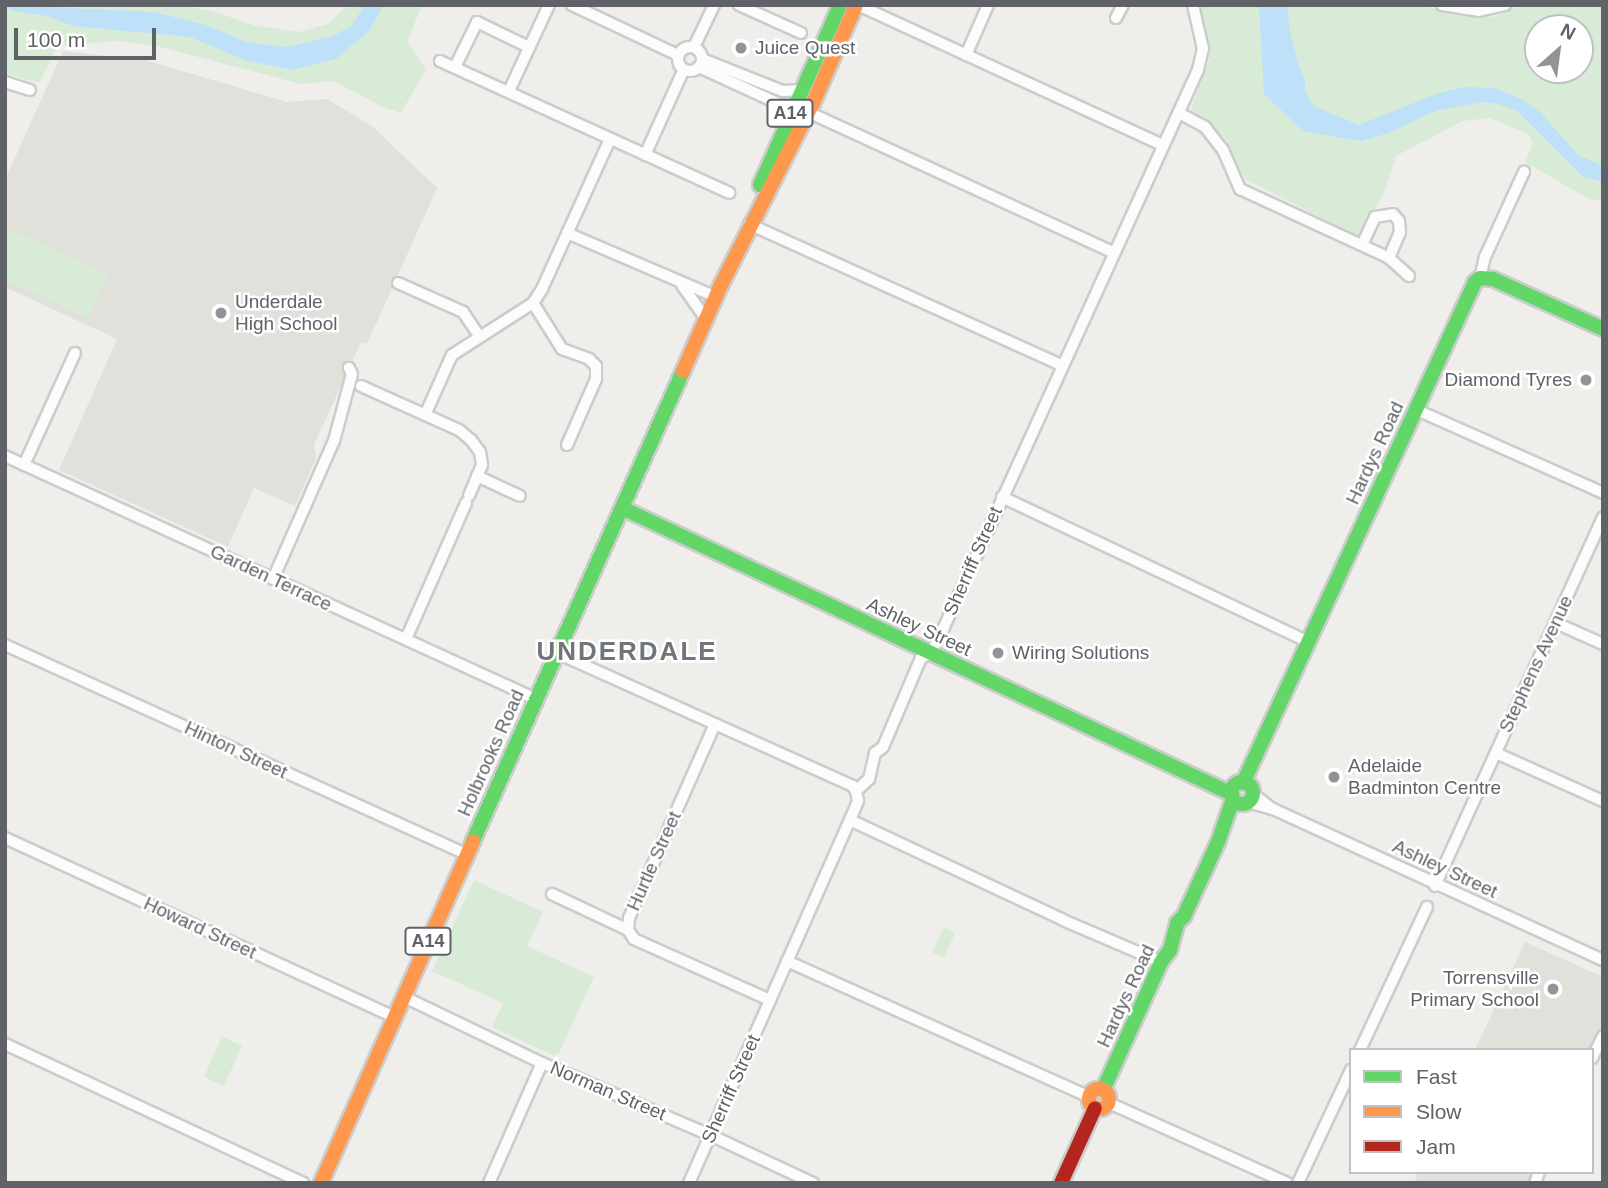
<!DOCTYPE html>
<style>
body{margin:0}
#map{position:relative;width:1608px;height:1188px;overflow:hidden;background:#efeeea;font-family:Arial,sans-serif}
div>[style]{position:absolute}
.education>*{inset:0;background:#e2e0da}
.green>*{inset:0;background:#d8ebd6}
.water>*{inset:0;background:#bfe0f9}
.roads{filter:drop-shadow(2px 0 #cbcccc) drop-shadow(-2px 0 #cbcccc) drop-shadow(0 2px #cbcccc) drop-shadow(0 -2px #cbcccc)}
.street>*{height:10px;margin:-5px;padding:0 5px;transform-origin:5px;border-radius:5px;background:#fdfcfc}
.street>.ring{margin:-5px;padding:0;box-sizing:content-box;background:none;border:10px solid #fdfcfc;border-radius:50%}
.fast>*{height:14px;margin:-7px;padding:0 7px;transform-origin:7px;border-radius:7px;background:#63d668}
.fast>.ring{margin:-7px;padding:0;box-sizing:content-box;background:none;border:14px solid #63d668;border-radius:50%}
.slow>*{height:14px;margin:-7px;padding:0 7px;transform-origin:7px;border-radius:7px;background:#ff974d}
.slow>.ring{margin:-7px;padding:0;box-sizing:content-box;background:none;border:14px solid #ff974d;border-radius:50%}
.jam>*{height:14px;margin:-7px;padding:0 7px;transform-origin:7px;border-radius:7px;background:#b3261e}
.dots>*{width:19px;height:19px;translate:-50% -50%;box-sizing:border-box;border:4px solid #fff;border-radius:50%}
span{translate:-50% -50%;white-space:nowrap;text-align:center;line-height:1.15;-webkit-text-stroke:5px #fff;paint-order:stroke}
.shield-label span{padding:2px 5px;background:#fff;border:2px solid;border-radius:5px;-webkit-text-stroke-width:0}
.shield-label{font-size:18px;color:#5f6368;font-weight:700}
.poi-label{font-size:19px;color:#5f6368}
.left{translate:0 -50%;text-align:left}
.right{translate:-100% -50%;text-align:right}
.street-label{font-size:19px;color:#5f6368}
.district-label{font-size:26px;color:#70757a;font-weight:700;letter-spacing:2px}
.frame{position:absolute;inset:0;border:7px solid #5f6368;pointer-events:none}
.legend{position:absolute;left:1349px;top:1048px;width:245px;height:126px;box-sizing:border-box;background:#fff;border:2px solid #bfc1c3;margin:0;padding:9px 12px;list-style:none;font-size:21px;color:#5f6368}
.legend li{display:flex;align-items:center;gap:14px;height:35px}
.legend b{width:35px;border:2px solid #bfc1c3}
.north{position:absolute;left:1524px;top:14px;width:70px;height:70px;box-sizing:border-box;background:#fff;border:2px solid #bfc1c3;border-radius:50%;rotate:28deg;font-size:19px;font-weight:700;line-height:28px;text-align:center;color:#5f6368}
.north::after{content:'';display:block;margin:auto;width:24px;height:32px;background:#919496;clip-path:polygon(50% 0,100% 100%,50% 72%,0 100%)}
.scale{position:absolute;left:14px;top:28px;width:142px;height:32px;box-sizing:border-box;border:4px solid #5f6368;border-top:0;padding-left:9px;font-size:21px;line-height:24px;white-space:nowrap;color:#5f6368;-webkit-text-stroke:5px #fff;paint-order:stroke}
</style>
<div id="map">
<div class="education">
<i style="clip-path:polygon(63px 51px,145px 60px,287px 102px,327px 99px,373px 127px,437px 188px,367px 344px,361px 342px,314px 445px,316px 458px,295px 506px,254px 488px,228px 547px,59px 470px,117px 339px,5px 287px,5px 180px)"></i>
<i style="clip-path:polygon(1525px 942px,1603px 977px,1603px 1021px,1590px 1050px,1475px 1050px)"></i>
<i style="clip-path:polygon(1418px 1172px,1534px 1172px,1529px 1183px,1414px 1183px)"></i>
</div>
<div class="green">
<i style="clip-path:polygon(5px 5px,180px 5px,213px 11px,253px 25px,299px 32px,328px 24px,348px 5px,422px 5px,407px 42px,426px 69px,401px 113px,383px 107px,334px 81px,301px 84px,157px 46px,117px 41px,58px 46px,39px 83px,5px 73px)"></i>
<i style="clip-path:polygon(evenodd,1199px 5px,1425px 5px,1452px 15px,1493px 17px,1523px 5px,1603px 5px,1603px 201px,1589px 199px,1525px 162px,1533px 143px,1528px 134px,1490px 118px,1463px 121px,1396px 156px,1385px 190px,1361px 238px,1245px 179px,1225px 138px,1191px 108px,1209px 60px,1207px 36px,1199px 5px,1538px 28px,1580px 28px,1580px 70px,1538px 70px,1538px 28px)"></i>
<i style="clip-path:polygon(5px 227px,108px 274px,88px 318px,5px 280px)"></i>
<i style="clip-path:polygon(474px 880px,543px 912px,527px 946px,594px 977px,557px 1057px,492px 1027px,503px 1003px,432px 971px)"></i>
<i style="clip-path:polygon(944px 927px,955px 933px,944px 958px,932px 952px)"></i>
<i style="clip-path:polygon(222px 1036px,242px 1046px,224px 1086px,204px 1077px)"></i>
</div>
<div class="water">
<i style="clip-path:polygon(5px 5px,154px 12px,206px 25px,246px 42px,287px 47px,333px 36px,351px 26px,365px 5px,383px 5px,370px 30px,336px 59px,291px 70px,245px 60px,190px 37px,73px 26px,48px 16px,13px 11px)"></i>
<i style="clip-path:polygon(1259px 5px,1288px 5px,1289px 27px,1299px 67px,1305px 79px,1305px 92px,1314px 106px,1359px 125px,1439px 93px,1463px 87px,1496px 88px,1521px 99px,1540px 112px,1578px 155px,1603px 166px,1603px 182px,1583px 177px,1516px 110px,1498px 104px,1483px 102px,1438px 110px,1386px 134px,1360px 141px,1303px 131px,1264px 94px)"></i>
</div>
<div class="roads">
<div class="street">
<i style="left:572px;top:5px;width:117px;rotate:25.3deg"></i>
<i style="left:739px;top:5px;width:68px;rotate:24.3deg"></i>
<i style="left:858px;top:5px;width:336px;rotate:24.7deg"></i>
<i style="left:1442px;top:5px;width:37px;rotate:9deg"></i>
<i style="left:1479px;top:11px;width:27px;rotate:-13deg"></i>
<i style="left:1116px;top:18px;width:15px;rotate:-62deg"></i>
<i class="ring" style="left:678px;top:47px;width:14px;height:14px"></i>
<i style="left:694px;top:47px;width:47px;rotate:-64.5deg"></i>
<i style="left:966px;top:55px;width:55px;rotate:-66.3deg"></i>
<i style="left:702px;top:59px;width:87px;rotate:21.6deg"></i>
<i style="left:783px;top:91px;width:18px;rotate:-3deg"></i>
<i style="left:440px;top:61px;width:318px;rotate:24.5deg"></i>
<i style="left:455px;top:67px;width:50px;rotate:-63.9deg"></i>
<i style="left:477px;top:22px;width:58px;rotate:25.7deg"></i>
<i style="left:699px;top:67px;width:108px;rotate:24.7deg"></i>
<i style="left:5px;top:82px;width:26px;rotate:18deg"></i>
<i style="left:509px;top:91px;width:95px;rotate:-65.1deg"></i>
<i style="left:808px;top:112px;width:336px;rotate:24.7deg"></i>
<i style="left:1179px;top:113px;width:30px;rotate:28deg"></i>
<i style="left:1205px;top:127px;width:29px;rotate:52deg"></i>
<i style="left:1223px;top:150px;width:43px;rotate:66.4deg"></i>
<i style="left:1240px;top:189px;width:164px;rotate:24.8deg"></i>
<i style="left:1389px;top:258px;width:27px;rotate:42deg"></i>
<i style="left:645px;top:155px;width:94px;rotate:-65.6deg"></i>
<i style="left:749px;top:224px;width:343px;rotate:24.3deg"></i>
<i style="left:567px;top:233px;width:162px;rotate:23.2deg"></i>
<i style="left:1362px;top:245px;width:31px;rotate:-65deg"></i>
<i style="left:1375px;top:217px;width:18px;rotate:-9deg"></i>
<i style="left:1393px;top:214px;width:9px;rotate:49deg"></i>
<i style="left:1399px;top:221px;width:11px;rotate:85deg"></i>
<i style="left:1400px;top:232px;width:28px;rotate:113deg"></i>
<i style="left:1480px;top:278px;width:22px;rotate:-77deg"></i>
<i style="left:1485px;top:257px;width:94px;rotate:-65.4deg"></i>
<i style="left:398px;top:283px;width:71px;rotate:24deg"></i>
<i style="left:463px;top:312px;width:29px;rotate:56deg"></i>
<i style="left:682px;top:285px;width:42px;rotate:54.8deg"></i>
<i style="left:533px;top:303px;width:54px;rotate:57.8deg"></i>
<i style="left:562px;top:349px;width:29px;rotate:20deg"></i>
<i style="left:589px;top:359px;width:10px;rotate:45deg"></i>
<i style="left:596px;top:366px;width:13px;rotate:90deg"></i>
<i style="left:596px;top:379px;width:72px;rotate:113.7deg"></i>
<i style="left:361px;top:386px;width:107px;rotate:24.2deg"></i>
<i style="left:459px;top:430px;width:16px;rotate:40deg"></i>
<i style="left:471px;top:440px;width:15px;rotate:53deg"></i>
<i style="left:480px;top:452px;width:13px;rotate:81deg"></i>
<i style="left:482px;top:465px;width:33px;rotate:113deg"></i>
<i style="left:1417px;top:410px;width:204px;rotate:24deg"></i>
<i style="left:425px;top:415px;width:66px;rotate:-65.8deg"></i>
<i style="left:452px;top:355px;width:96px;rotate:-32.7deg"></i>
<i style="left:533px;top:303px;width:17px;rotate:-57deg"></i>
<i style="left:542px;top:289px;width:165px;rotate:-65.6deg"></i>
<i style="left:5px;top:456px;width:584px;rotate:24.59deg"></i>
<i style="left:24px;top:465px;width:123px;rotate:-65.5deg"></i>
<i style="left:477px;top:476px;width:47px;rotate:24.9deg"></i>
<i style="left:1002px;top:497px;width:340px;rotate:25.3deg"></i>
<i style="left:273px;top:579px;width:151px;rotate:-66.2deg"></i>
<i style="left:334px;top:441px;width:69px;rotate:-75deg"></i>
<i style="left:352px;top:374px;width:7px;rotate:-117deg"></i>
<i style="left:1556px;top:623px;width:51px;rotate:24.1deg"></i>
<i style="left:406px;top:639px;width:149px;rotate:-66.2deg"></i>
<i style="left:5px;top:645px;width:506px;rotate:24.39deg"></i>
<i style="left:557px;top:653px;width:325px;rotate:24.2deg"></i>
<i style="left:853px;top:786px;width:6px;rotate:59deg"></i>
<i style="left:715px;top:724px;width:212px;rotate:113.9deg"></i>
<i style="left:629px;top:918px;width:12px;rotate:95deg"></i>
<i style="left:628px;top:930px;width:11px;rotate:56deg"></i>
<i style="left:634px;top:939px;width:149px;rotate:24.2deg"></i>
<i style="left:1496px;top:753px;width:117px;rotate:24.2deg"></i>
<i style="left:856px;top:791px;width:18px;rotate:-43deg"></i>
<i style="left:869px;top:779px;width:27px;rotate:-77deg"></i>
<i style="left:875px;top:753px;width:10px;rotate:-37deg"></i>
<i style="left:883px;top:747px;width:97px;rotate:-66.9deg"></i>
<i style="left:921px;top:658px;width:11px;rotate:-27deg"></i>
<i style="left:931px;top:653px;width:29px;rotate:-63deg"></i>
<i style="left:944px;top:627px;width:612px;rotate:-65.49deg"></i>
<i style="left:1198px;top:70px;width:22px;rotate:-77deg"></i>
<i style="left:1203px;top:49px;width:45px;rotate:-102.8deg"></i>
<i style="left:1253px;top:794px;width:24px;rotate:38deg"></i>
<i style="left:1248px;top:802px;width:26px;rotate:16deg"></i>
<i style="left:1273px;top:809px;width:363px;rotate:24.6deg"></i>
<i style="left:850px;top:820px;width:235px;rotate:25.1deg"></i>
<i style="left:1063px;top:920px;width:107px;rotate:23.2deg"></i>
<i style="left:5px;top:838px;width:429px;rotate:24.7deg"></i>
<i style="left:1435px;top:886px;width:405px;rotate:-65.5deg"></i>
<i style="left:552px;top:894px;width:84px;rotate:25.3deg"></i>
<i style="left:787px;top:961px;width:332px;rotate:24.2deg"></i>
<i style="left:404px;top:997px;width:153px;rotate:25.6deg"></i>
<i style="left:542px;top:1063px;width:183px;rotate:23.2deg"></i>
<i style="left:710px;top:1135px;width:114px;rotate:25deg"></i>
<i style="left:5px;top:1044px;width:329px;rotate:25deg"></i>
<i style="left:1360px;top:1050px;width:158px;rotate:-64.9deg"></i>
<i style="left:1592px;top:1058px;width:25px;rotate:-63deg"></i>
<i style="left:1109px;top:1103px;width:195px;rotate:24.2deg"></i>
<i style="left:489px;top:1183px;width:131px;rotate:-66.2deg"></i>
<i style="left:689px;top:1183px;width:397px;rotate:-66.1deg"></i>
<i style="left:850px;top:820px;width:21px;rotate:-67deg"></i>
<i style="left:858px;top:801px;width:10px;rotate:-101deg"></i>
<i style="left:1298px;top:1183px;width:125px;rotate:-64.9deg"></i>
<i style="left:1535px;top:1183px;width:12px;rotate:-70deg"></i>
</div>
<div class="fast">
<i style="left:760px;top:185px;width:197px;rotate:-66deg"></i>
<i style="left:622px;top:508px;width:674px;rotate:25.12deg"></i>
<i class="ring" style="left:1231px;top:782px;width:8px;height:8px"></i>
<i style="left:1243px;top:783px;width:552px;rotate:-65.15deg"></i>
<i style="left:1475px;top:282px;width:6px;rotate:-39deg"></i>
<i style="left:1480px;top:278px;width:13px;rotate:4deg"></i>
<i style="left:1493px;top:279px;width:121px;rotate:24.4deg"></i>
<i style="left:473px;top:841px;width:515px;rotate:-65.92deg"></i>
<i style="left:1103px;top:1090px;width:141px;rotate:-65.6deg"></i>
<i style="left:1161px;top:962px;width:15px;rotate:-53deg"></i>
<i style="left:1170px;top:950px;width:28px;rotate:-75deg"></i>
<i style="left:1177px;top:923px;width:10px;rotate:-45deg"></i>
<i style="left:1184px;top:916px;width:81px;rotate:-65.3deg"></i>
<i style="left:1218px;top:842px;width:46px;rotate:-70.8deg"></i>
</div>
<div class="slow">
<i style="left:683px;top:371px;width:94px;rotate:-66.2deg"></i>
<i style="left:721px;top:285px;width:204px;rotate:-63.2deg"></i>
<i style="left:813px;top:103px;width:107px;rotate:-66.3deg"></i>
<i class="ring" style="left:1089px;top:1089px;width:6px;height:6px"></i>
<i style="left:321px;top:1183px;width:374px;rotate:-66deg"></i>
</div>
<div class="jam">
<i style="left:1061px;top:1183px;width:82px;rotate:-65.6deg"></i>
</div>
</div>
<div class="dots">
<i style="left:741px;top:48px;background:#919496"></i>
<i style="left:221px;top:313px;background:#919496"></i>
<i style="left:1586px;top:380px;background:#919496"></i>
<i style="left:998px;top:653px;background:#919496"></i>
<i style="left:1334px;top:777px;background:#919496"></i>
<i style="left:1553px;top:989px;background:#919496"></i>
</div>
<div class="shield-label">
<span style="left:790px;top:113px">A14</span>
<span style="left:428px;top:941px">A14</span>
</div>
<div class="poi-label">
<span class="left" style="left:755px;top:48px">Juice Quest</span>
<span class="left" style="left:235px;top:313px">Underdale<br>High School</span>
<span class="right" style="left:1572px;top:380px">Diamond Tyres</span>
<span class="left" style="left:1012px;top:653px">Wiring Solutions</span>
<span class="left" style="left:1348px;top:777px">Adelaide<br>Badminton Centre</span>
<span class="right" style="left:1539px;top:989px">Torrensville<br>Primary School</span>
</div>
<div class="street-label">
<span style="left:1375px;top:453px;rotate:-65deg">Hardys Road</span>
<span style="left:973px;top:561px;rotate:-66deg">Sherriff Street</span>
<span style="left:271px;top:578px;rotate:25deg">Garden Terrace</span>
<span style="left:919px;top:627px;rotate:25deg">Ashley Street</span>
<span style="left:1536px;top:664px;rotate:-65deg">Stephens Avenue</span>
<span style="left:236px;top:750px;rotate:25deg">Hinton Street</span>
<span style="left:491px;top:753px;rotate:-66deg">Holbrooks Road</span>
<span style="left:654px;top:861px;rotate:-66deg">Hurtle Street</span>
<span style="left:1445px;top:869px;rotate:25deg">Ashley Street</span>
<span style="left:200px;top:928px;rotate:25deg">Howard Street</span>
<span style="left:1126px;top:996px;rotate:-65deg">Hardys Road</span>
<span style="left:731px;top:1089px;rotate:-66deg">Sherriff Street</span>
<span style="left:608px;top:1091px;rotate:23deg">Norman Street</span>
</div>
<div class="district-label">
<span style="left:627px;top:652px">UNDERDALE</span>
</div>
<div class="frame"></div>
<ul class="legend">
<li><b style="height:9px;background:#63d668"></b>Fast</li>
<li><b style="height:9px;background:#ff974d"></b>Slow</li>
<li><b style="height:9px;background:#b3261e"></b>Jam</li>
</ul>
<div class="north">N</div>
<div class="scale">100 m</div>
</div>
